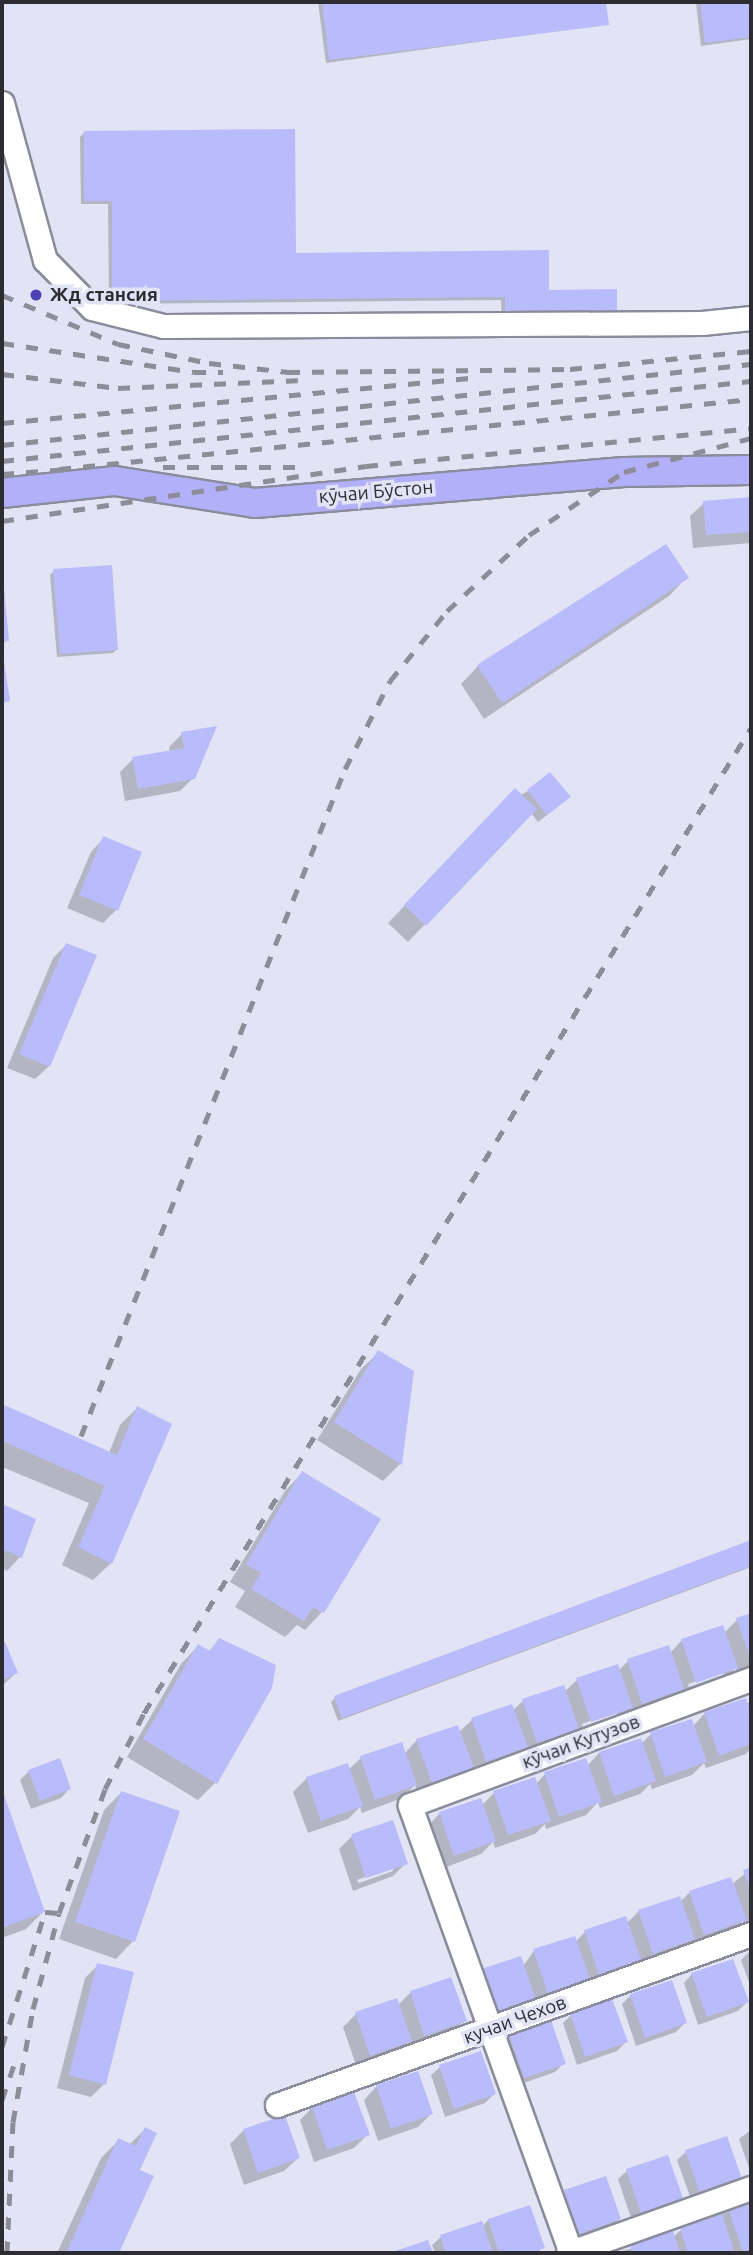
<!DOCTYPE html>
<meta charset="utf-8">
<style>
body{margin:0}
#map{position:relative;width:753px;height:2255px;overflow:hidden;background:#e2e3f4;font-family:Ubuntu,sans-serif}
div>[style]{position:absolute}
.shadow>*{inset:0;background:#0003}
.building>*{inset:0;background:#b9bcfa}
.roads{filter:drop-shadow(2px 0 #8a8c9b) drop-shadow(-2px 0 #8a8c9b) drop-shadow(0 2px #8a8c9b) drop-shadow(0 -2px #8a8c9b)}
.minor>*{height:23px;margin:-11.5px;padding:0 11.5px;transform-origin:11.5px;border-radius:11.5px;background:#fff}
.major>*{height:28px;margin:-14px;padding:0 14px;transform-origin:14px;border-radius:14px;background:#b2b0f8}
.rail>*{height:5px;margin-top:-2.5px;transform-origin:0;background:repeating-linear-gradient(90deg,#8c8d98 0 12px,transparent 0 24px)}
.dots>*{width:19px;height:19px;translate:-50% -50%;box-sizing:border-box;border:4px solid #e2e3f4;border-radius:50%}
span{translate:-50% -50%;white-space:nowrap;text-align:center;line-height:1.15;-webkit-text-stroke:7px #e2e3f4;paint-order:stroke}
.poi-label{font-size:19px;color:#2c2c32;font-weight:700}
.left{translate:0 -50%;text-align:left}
.street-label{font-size:19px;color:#2c2c32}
.frame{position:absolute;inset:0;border:4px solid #2c2c32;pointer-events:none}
</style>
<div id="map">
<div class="shadow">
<i style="clip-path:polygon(318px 2px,604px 2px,607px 24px,326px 63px)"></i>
<i style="clip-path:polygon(696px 2px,751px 2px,751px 39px,701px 46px)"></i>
<i style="clip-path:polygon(84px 133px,294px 254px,547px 251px,502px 326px,501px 300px,109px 304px,108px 204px,81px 204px,80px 137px)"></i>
<i style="clip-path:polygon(751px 499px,751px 543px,693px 548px,690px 516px,704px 503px)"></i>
<i style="clip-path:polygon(2px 566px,8px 640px,2px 644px)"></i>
<i style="clip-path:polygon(54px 571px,117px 649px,113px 653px,57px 657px,50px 575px)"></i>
<i style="clip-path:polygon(686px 578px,669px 596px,484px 719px,461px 684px,478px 666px)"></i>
<i style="clip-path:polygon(182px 734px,193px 778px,180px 791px,125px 801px,120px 772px,133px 759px,170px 753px,169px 747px)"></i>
<i style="clip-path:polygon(528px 791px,560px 805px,538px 822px,531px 813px,408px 942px,388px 923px,498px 808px)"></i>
<i style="clip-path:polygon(104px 838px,116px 910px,103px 923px,67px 908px,91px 852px)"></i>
<i style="clip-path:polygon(66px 945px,49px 1066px,35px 1079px,7px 1068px,53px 958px)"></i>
<i style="clip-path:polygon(379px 1352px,400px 1464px,383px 1481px,317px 1440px,361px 1369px)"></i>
<i style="clip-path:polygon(2px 1408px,109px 1453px,120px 1425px,137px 1408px,111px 1563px,93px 1580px,62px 1565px,89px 1503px,2px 1467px)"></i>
<i style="clip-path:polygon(302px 1473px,379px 1520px,322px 1612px,305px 1630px,297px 1625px,285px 1637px,235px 1607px,245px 1591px,230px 1582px,285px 1491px)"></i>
<i style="clip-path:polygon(2px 1506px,34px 1520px,20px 1557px,7px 1571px,2px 1568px)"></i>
<i style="clip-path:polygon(751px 1542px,751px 1567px,338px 1721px,331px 1702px,335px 1698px)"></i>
<i style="clip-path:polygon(evenodd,751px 1615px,751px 1670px,738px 1675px,736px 1668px,723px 1681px,683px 1695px,681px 1689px,669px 1702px,629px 1716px,627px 1711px,618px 1720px,578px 1735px,576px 1729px,564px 1741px,524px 1756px,522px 1751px,512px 1760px,472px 1775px,470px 1769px,458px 1781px,418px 1795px,415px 1785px,402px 1798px,362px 1813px,360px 1807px,348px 1819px,308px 1833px,293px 1792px,307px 1778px,348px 1770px,361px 1758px,404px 1754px,417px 1740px,459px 1732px,472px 1720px,511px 1706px,513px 1710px,523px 1701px,563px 1687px,564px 1692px,577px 1680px,618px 1671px,628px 1661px,670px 1653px,682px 1640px,724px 1633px,737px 1620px,751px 1615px,723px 1672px,723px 1675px,689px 1687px,688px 1684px,723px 1672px,751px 1615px,617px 1711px,617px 1715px,583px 1727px,582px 1724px,617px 1711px)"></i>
<i style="clip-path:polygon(220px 1640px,215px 1783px,198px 1800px,127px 1757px,181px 1664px,198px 1646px,208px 1652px)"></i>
<i style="clip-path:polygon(4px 1644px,16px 1673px,2px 1686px,2px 1645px)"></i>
<i style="clip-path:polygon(751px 1702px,751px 1748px,746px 1754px,706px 1768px,704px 1763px,692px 1775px,652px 1789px,650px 1784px,640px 1794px,600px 1808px,598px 1802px,586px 1815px,546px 1829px,545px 1824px,535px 1834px,495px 1848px,493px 1842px,481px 1854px,441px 1869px,427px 1827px,440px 1813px,482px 1805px,494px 1793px,536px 1784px,545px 1774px,587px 1766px,599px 1753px,641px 1744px,651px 1734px,691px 1721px,693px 1726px,705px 1713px)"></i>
<i style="clip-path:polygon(29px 1771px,69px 1789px,61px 1798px,31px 1809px,20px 1780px)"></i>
<i style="clip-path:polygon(2px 1793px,43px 1912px,26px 1929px,2px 1938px)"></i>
<i style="clip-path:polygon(121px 1793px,133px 1941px,116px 1959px,59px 1939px,104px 1810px)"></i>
<i style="clip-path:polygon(evenodd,352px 1836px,406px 1863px,393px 1876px,353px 1891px,339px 1849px,352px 1836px,393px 1867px,393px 1871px,359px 1883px,357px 1880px,393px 1867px)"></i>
<i style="clip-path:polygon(751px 1869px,751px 1924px,745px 1926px,743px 1921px,731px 1933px,691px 1947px,689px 1942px,680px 1952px,640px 1966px,638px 1961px,626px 1973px,586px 1987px,584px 1982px,575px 1992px,534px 2006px,532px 2000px,520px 2012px,480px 2026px,534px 1951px,575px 1942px,585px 1932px,626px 1924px,639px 1911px,680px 1902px,690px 1892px,732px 1884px)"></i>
<i style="clip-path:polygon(750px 1951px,751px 1951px,751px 1988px,741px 1960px)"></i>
<i style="clip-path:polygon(98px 1965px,104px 2084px,91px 2097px,57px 2088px,85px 1978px)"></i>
<i style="clip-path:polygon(692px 1974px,747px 2002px,738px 2011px,698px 2025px,684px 1983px)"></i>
<i style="clip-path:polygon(450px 1980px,465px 2020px,451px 2034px,411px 2048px,409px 2042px,397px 2054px,357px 2068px,343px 2027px,356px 2014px,398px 2005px,410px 1993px)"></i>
<i style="clip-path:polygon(631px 1995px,685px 2023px,676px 2032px,636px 2046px,622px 2004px)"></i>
<i style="clip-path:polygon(571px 2015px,626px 2042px,617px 2051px,577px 2065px,563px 2023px)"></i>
<i style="clip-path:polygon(550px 2022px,564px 2063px,555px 2072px,515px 2086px,501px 2045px,510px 2036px)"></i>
<i style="clip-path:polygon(440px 2067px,494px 2094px,485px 2103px,445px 2117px,431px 2075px)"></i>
<i style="clip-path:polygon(377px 2086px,431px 2114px,418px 2127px,378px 2141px,364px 2100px)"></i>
<i style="clip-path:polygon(313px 2107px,368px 2134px,354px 2148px,314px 2162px,300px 2120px)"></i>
<i style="clip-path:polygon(283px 2117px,298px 2158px,284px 2171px,244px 2185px,230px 2144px,243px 2131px)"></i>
<i style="clip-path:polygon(145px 2129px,138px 2170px,152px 2177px,117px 2253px,57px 2253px,101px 2158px,119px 2140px,129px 2145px)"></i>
<i style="clip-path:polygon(751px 2130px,751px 2174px,739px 2139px)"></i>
<i style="clip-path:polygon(686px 2152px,740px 2179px,732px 2188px,692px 2202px,677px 2160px)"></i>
<i style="clip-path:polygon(627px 2171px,681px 2198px,672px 2207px,632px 2221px,618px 2179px)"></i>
<i style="clip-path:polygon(565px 2192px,619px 2219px,611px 2228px,571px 2242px,556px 2201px)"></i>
<i style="clip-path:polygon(751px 2202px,751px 2253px,615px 2253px,673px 2237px,681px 2230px)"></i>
<i style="clip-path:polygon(488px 2220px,543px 2247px,537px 2253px,435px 2253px,432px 2245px,441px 2237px,482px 2227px)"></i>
</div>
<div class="building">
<i style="clip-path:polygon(322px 2px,606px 2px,609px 25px,329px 60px)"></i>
<i style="clip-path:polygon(700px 2px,751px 2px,751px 37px,705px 43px)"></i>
<i style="clip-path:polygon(295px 129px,296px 253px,549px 250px,549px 290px,617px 289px,617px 321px,505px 322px,505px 297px,112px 301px,112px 201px,84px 201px,84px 131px)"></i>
<i style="clip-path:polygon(751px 497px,751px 532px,706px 535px,703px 501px)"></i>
<i style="clip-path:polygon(666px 544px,689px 578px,502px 703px,477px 665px)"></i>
<i style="clip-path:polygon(112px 565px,118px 650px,60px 654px,53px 569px)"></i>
<i style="clip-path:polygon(2px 569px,9px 641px,2px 641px)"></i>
<i style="clip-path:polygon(3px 655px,10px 701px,2px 703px,2px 656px)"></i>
<i style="clip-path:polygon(217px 726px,195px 779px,138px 789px,132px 757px,184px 748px,181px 732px)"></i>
<i style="clip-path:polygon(550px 772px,571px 797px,547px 815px,527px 790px)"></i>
<i style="clip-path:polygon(515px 788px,537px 809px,426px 926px,404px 905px)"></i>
<i style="clip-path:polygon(103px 836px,142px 852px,118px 911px,79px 895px)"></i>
<i style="clip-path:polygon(66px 943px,97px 955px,50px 1067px,19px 1054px)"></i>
<i style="clip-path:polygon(378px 1350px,414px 1371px,402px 1465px,334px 1422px)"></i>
<i style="clip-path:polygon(2px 1404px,117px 1455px,137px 1406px,172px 1424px,112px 1564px,78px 1547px,105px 1486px,2px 1441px)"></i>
<i style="clip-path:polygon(302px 1471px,381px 1519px,324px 1613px,313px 1607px,304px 1621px,251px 1589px,261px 1573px,246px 1564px)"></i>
<i style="clip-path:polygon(2px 1504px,36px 1519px,22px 1558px,2px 1549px)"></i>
<i style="clip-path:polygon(751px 1540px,751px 1566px,342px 1718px,334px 1696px)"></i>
<i style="clip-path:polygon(751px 1613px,751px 1660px,736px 1618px)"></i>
<i style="clip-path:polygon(723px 1625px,738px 1668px,696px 1683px,681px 1639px)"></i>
<i style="clip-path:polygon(219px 1638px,276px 1665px,272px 1688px,217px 1784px,143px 1739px,198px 1644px,210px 1651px)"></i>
<i style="clip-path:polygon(5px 1642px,18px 1673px,2px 1680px,2px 1643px)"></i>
<i style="clip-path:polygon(669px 1645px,684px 1689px,642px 1704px,627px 1659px)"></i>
<i style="clip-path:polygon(618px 1664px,633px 1708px,591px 1722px,576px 1678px)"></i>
<i style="clip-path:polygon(564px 1685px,579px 1729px,537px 1743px,522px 1699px)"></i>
<i style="clip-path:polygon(746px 1698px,751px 1713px,751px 1744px,719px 1756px,704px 1712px)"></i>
<i style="clip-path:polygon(512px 1704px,528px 1747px,486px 1762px,471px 1718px)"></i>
<i style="clip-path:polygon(692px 1719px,707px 1762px,665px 1777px,650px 1732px)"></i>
<i style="clip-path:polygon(458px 1725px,474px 1768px,432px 1783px,416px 1739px)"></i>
<i style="clip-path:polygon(641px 1738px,656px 1781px,614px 1796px,599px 1752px)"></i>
<i style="clip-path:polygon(402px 1742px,417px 1785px,375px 1800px,360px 1756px)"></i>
<i style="clip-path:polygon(60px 1758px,71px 1789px,40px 1801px,28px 1770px)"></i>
<i style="clip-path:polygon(586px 1758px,602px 1802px,559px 1817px,544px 1772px)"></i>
<i style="clip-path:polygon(348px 1763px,363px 1806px,321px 1821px,306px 1777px)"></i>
<i style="clip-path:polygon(535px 1777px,551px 1821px,508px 1835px,493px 1791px)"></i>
<i style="clip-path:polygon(2px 1789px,45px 1912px,2px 1928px)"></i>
<i style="clip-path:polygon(121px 1791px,180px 1811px,135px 1942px,75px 1922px)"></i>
<i style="clip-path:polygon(481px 1798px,496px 1841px,454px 1856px,439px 1812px)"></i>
<i style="clip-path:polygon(393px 1820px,408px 1864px,366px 1878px,351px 1834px)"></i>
<i style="clip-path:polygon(751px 1867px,751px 1892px,743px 1870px)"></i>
<i style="clip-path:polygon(731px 1877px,747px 1920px,704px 1935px,689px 1891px)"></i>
<i style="clip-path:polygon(680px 1896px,695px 1939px,653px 1954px,638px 1910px)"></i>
<i style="clip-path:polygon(626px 1916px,641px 1960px,599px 1975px,584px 1930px)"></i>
<i style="clip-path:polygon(575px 1936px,590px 1979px,548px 1994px,533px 1949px)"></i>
<i style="clip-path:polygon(521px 1956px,536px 1999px,494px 2014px,478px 1970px)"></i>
<i style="clip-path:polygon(733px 1959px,749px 2002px,707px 2017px,691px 1973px)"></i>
<i style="clip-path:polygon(97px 1963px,134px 1972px,106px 2085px,69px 2075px)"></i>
<i style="clip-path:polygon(451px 1977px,467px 2021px,424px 2036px,410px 1991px)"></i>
<i style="clip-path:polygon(672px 1980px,687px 2023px,645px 2038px,630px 1994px)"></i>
<i style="clip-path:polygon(397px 1998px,412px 2041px,370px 2056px,355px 2012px)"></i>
<i style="clip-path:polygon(612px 1999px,628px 2042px,585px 2057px,570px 2013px)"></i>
<i style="clip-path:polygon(551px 2020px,566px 2064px,524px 2078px,509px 2034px)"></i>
<i style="clip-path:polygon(481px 2051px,496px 2094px,454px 2109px,439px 2065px)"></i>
<i style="clip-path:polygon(418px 2071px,433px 2114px,391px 2129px,376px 2085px)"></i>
<i style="clip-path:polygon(354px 2092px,370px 2135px,327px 2150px,312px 2106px)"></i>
<i style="clip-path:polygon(285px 2115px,300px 2158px,258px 2173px,243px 2129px)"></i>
<i style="clip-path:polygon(145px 2127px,157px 2133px,140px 2170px,154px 2176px,119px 2253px,66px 2253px,118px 2138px,136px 2146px)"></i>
<i style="clip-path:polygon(727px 2136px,742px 2179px,700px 2194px,685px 2150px)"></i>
<i style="clip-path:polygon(668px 2155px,683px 2198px,641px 2213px,626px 2169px)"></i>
<i style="clip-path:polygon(606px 2176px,621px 2219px,579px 2234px,564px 2190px)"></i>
<i style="clip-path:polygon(751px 2200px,751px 2249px,743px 2252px,728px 2208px)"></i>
<i style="clip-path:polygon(530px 2205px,545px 2248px,530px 2253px,499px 2253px,488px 2219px)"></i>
<i style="clip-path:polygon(722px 2214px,735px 2253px,688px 2253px,680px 2228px)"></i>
<i style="clip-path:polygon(482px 2221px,493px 2253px,446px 2253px,440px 2235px)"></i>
<i style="clip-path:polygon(673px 2231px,680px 2253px,633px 2253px,630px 2245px)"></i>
<i style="clip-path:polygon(428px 2240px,433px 2253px,389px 2253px)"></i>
</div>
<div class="roads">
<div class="minor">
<i style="left:2px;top:103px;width:163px;rotate:74.7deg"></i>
<i style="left:45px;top:260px;width:67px;rotate:45.6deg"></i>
<i style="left:92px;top:308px;width:73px;rotate:14.2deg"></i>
<i style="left:163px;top:326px;width:539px;rotate:-0.32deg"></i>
<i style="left:702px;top:323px;width:49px;rotate:-5.8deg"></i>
<i style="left:277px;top:2105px;width:504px;rotate:-19.84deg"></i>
<i style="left:568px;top:2253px;width:194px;rotate:-19.6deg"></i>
<i style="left:571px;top:2253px;width:476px;rotate:-109.8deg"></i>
<i style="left:410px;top:1805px;width:364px;rotate:-20.3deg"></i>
</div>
<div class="major">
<i style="left:2px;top:493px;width:114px;rotate:-6.1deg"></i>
<i style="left:115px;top:481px;width:142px;rotate:8.9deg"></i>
<i style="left:255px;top:503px;width:370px;rotate:-4.8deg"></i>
<i style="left:624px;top:472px;width:127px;rotate:-0.9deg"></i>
</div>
</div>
<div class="rail">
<i style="left:2px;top:295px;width:126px;rotate:22.9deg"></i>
<i style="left:118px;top:344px;width:93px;rotate:11.8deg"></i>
<i style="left:209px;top:363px;width:80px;rotate:6.5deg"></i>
<i style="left:288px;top:372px;width:282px;rotate:-0.6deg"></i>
<i style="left:570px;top:369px;width:182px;rotate:-5.7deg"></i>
<i style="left:2px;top:343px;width:194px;rotate:8.6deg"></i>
<i style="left:194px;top:372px;width:29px"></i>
<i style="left:2px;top:374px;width:117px;rotate:6.9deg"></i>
<i style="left:118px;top:388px;width:180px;rotate:-2.5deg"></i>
<i style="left:2px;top:423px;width:472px;rotate:-5.5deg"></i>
<i style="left:2px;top:445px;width:753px;rotate:-6.17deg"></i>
<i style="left:2px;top:461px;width:753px;rotate:-6.1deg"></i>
<i style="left:163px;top:467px;width:137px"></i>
<i style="left:59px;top:469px;width:696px;rotate:-5.78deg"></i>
<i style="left:2px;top:474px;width:67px;rotate:-4.3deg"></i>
<i style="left:2px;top:521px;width:368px;rotate:-8.6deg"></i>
<i style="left:366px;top:466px;width:387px;rotate:-5.6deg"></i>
<i style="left:81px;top:1436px;width:717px;rotate:-68.41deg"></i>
<i style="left:345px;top:769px;width:99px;rotate:-62.9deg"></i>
<i style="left:390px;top:681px;width:90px;rotate:-50.8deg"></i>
<i style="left:447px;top:611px;width:112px;rotate:-42.8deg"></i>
<i style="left:529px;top:535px;width:114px;rotate:-33.6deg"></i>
<i style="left:624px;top:472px;width:131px;rotate:-15deg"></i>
<i style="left:2px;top:2047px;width:142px;rotate:-72.3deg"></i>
<i style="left:45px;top:1912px;width:14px;rotate:4deg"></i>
<i style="left:2px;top:2100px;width:46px;rotate:-71.2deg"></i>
<i style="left:7px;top:2253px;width:131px;rotate:-87.4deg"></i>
<i style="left:13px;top:2122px;width:115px;rotate:-80deg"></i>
<i style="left:33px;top:2009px;width:99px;rotate:-74.8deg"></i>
<i style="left:59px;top:1913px;width:132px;rotate:-69.6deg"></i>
<i style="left:105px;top:1789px;width:85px;rotate:-62.8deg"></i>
<i style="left:144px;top:1713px;width:1157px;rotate:-58.36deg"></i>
</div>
<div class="dots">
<i style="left:36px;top:295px;background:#4d41b8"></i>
</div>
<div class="poi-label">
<span class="left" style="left:50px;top:295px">Жд стансия</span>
</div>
<div class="street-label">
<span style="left:376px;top:492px;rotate:-5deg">кӯчаи Бӯстон</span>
<span style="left:581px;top:1742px;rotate:-20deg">кӯчаи Кутузов</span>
<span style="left:515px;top:2020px;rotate:-20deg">кучаи Чехов</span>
</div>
<div class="frame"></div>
</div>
